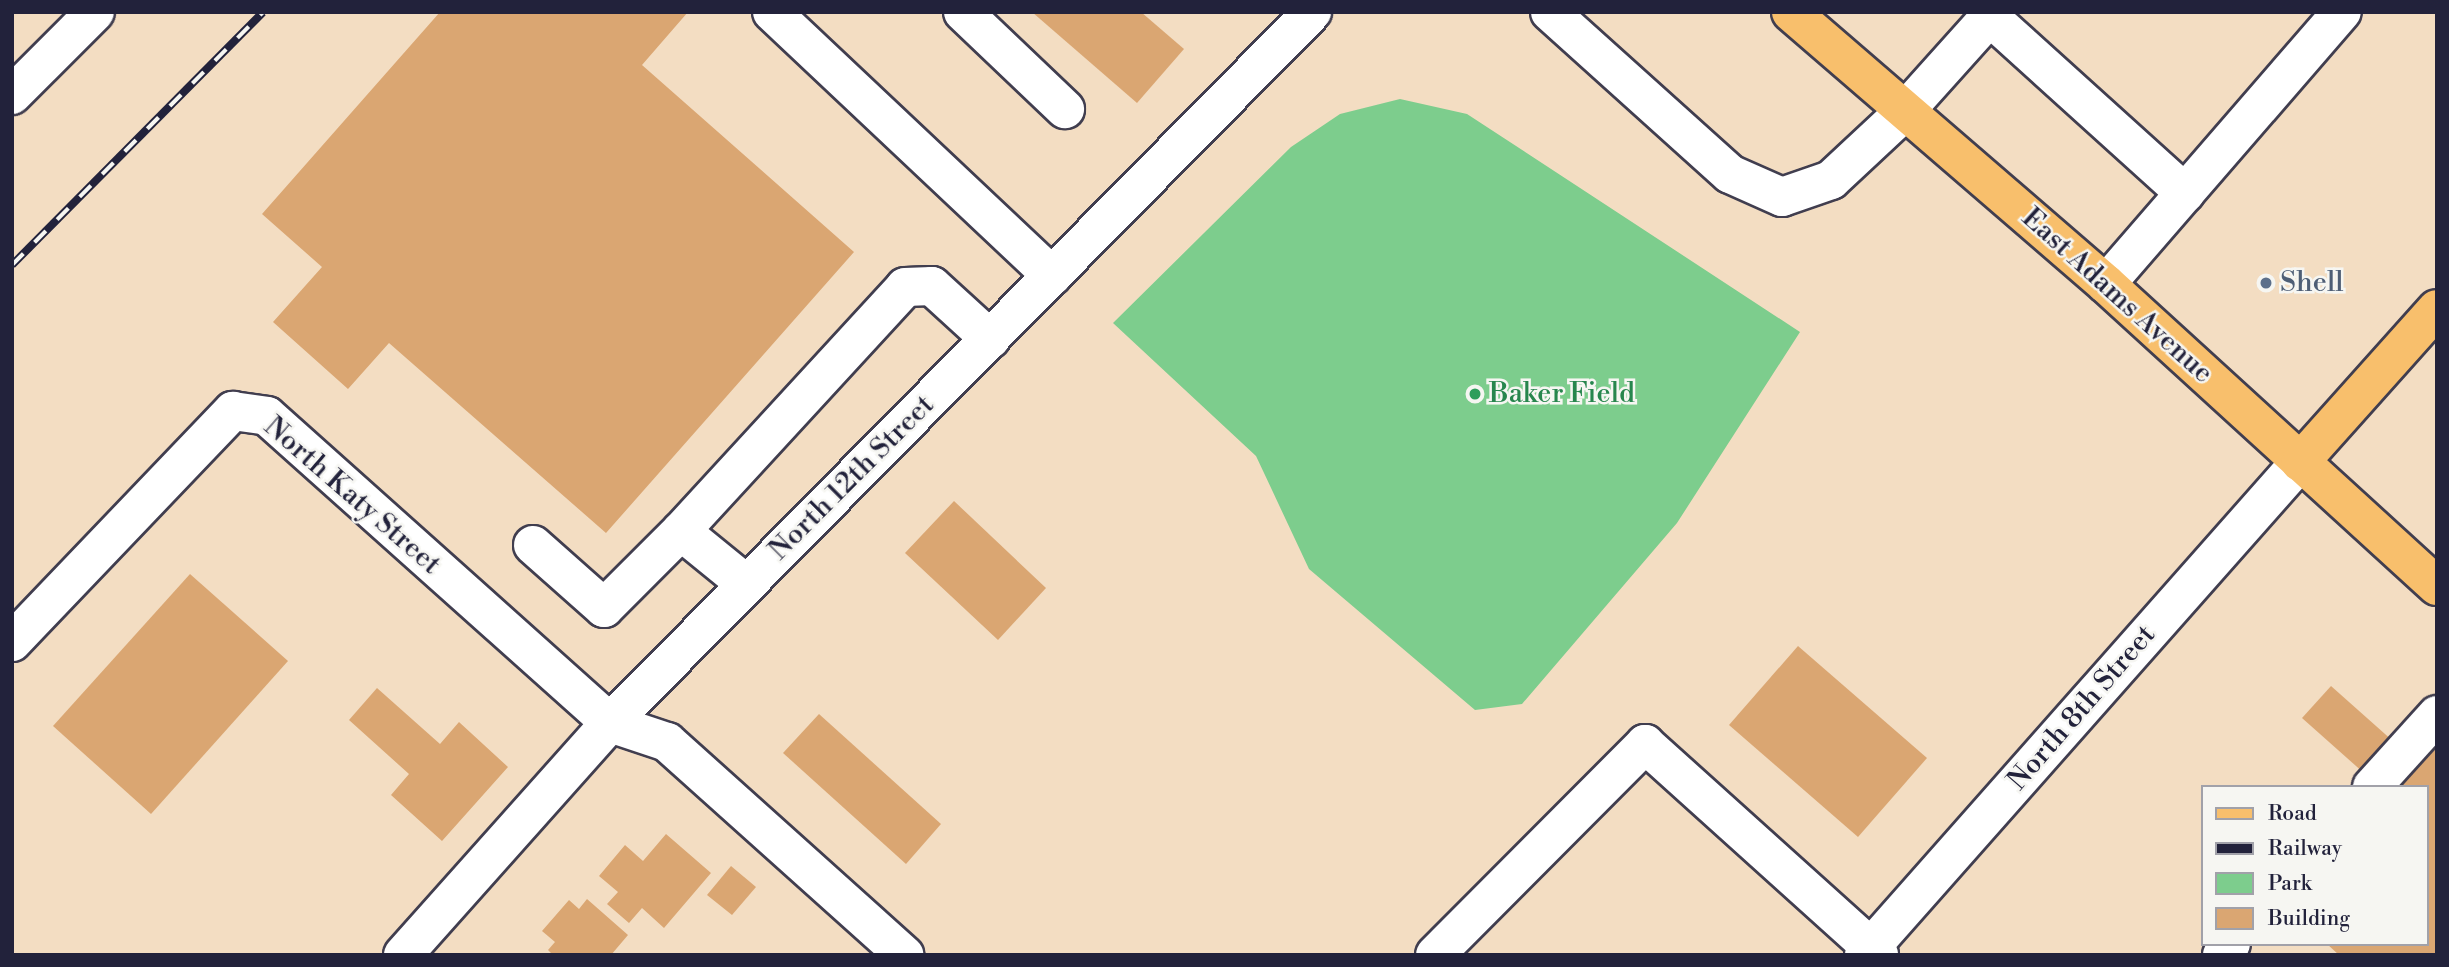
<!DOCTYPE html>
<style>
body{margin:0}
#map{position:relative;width:2449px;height:967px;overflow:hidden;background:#f3ddc2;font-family:"Libre Bodoni",serif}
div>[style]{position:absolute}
.green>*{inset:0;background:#7dcd8d}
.building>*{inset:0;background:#daa672}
.roads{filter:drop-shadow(2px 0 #413e4f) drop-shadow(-2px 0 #413e4f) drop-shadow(0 2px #413e4f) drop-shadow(0 -2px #413e4f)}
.minor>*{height:38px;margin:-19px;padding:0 19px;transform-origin:19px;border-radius:19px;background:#fff}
.major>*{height:38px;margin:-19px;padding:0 19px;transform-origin:19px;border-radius:19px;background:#f8bf6c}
.rail>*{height:8px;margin-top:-4px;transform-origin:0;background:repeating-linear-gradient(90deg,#f6f6f2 0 16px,#22223b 0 32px);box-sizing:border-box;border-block:2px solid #22223b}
.dots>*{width:19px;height:19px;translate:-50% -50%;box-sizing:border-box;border:4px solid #f6f6f2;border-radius:50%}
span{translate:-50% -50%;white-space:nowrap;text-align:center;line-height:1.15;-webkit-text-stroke:5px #f6f6f2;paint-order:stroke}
.service-label{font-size:28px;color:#4e5e75}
.left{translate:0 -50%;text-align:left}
.street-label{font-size:28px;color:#22223b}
.leisure-label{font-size:28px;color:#27864d}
.frame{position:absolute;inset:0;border:14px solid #22223b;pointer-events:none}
.legend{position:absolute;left:2201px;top:785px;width:228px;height:161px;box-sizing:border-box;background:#f6f6f2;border:2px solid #a1a1a9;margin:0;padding:9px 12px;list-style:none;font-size:21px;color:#22223b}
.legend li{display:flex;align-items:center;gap:14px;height:35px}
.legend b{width:35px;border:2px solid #a1a1a9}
</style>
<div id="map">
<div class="green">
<i style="clip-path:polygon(1400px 99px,1467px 114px,1800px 332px,1677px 523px,1522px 704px,1475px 710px,1309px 569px,1256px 456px,1113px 323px,1291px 147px,1340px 114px)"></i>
</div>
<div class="building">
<i style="clip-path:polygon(440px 12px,688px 12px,642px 65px,854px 252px,606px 533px,389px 343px,348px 389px,273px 322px,322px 267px,262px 214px)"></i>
<i style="clip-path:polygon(1032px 12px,1141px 12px,1184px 49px,1137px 103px)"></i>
<i style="clip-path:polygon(954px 501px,1046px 588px,998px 640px,905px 553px)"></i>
<i style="clip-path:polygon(190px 574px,288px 661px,151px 814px,53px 726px)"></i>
<i style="clip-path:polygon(1798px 646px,1927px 758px,1858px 837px,1729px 725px)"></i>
<i style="clip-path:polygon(2331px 686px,2394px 742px,2365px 774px,2302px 718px)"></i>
<i style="clip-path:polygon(377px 688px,440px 744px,459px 722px,508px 767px,442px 841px,391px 795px,409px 774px,349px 720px)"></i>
<i style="clip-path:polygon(819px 714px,941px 824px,906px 864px,783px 753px)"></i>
<i style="clip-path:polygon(2437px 745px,2437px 955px,2339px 955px,2327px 944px,2426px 944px,2426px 787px,2400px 787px)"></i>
<i style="clip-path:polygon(666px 834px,711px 873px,664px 928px,642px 908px,629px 923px,607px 904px,618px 892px,599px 876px,625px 845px,643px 861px)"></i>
<i style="clip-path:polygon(731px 866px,756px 887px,732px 915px,707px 895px)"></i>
<i style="clip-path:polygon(587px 899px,628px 935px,611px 955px,553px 955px,548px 950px,555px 942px,542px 931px,569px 900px,579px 909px)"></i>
</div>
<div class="roads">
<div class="minor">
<i style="left:772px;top:12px;width:385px;rotate:43.3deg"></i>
<i style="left:963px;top:12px;width:141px;rotate:43.6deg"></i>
<i style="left:1550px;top:12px;width:242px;rotate:42deg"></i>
<i style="left:1730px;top:174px;width:57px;rotate:23.9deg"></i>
<i style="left:1782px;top:197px;width:52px;rotate:-19.1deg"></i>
<i style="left:1831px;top:180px;width:103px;rotate:-43deg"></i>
<i style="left:1906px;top:110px;width:132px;rotate:-48.1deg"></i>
<i style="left:1990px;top:17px;width:263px;rotate:42.1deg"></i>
<i style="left:12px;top:95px;width:117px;rotate:-45deg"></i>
<i style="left:2106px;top:284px;width:360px;rotate:-49.1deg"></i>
<i style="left:533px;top:545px;width:95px;rotate:41.6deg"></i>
<i style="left:604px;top:608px;width:109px;rotate:-45deg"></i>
<i style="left:746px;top:584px;width:84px;rotate:-140.8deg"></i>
<i style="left:681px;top:531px;width:331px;rotate:-47.4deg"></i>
<i style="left:905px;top:287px;width:27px;rotate:-2deg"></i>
<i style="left:932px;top:286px;width:79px;rotate:42.4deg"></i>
<i style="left:12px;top:642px;width:320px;rotate:-46.3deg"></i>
<i style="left:233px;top:411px;width:34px;rotate:8deg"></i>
<i style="left:267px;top:416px;width:460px;rotate:41.8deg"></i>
<i style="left:610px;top:723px;width:60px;rotate:18.4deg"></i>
<i style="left:667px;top:742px;width:319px;rotate:41.9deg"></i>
<i style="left:2372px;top:787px;width:97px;rotate:-47.9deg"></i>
<i style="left:403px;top:955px;width:311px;rotate:-48.3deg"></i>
<i style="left:610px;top:723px;width:999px;rotate:-45.36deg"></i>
<i style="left:1435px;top:955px;width:298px;rotate:-45.1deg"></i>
<i style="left:1645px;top:744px;width:315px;rotate:42deg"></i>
<i style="left:1864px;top:955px;width:658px;rotate:-48.51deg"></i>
<i style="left:2222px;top:955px;width:14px;rotate:-51deg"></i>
</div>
<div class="major">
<i style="left:1791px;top:12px;width:416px;rotate:40.8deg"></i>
<i style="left:2106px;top:284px;width:448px;rotate:42.4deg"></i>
<i style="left:2300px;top:462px;width:205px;rotate:-48.2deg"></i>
</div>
</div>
<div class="rail">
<i style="left:12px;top:265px;width:356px;rotate:-45.2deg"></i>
</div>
<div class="dots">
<i style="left:2266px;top:283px;background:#5c6f8a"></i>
<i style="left:1475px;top:394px;background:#2e9e5b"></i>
</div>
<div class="service-label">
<span class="left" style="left:2280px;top:283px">Shell</span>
</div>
<div class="street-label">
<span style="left:2117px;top:296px;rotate:42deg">East Adams Avenue</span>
<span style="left:852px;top:478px;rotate:-45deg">North 12th Street</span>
<span style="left:352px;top:496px;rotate:41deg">North Katy Street</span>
<span style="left:2082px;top:708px;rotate:-49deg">North 8th Street</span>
</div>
<div class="leisure-label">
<span class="left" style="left:1489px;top:394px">Baker Field</span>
</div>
<div class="frame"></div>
<ul class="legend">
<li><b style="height:9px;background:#f8bf6c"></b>Road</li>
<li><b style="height:9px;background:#22223b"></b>Railway</li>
<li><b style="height:19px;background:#7dcd8d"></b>Park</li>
<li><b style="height:19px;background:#daa672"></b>Building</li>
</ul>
</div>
